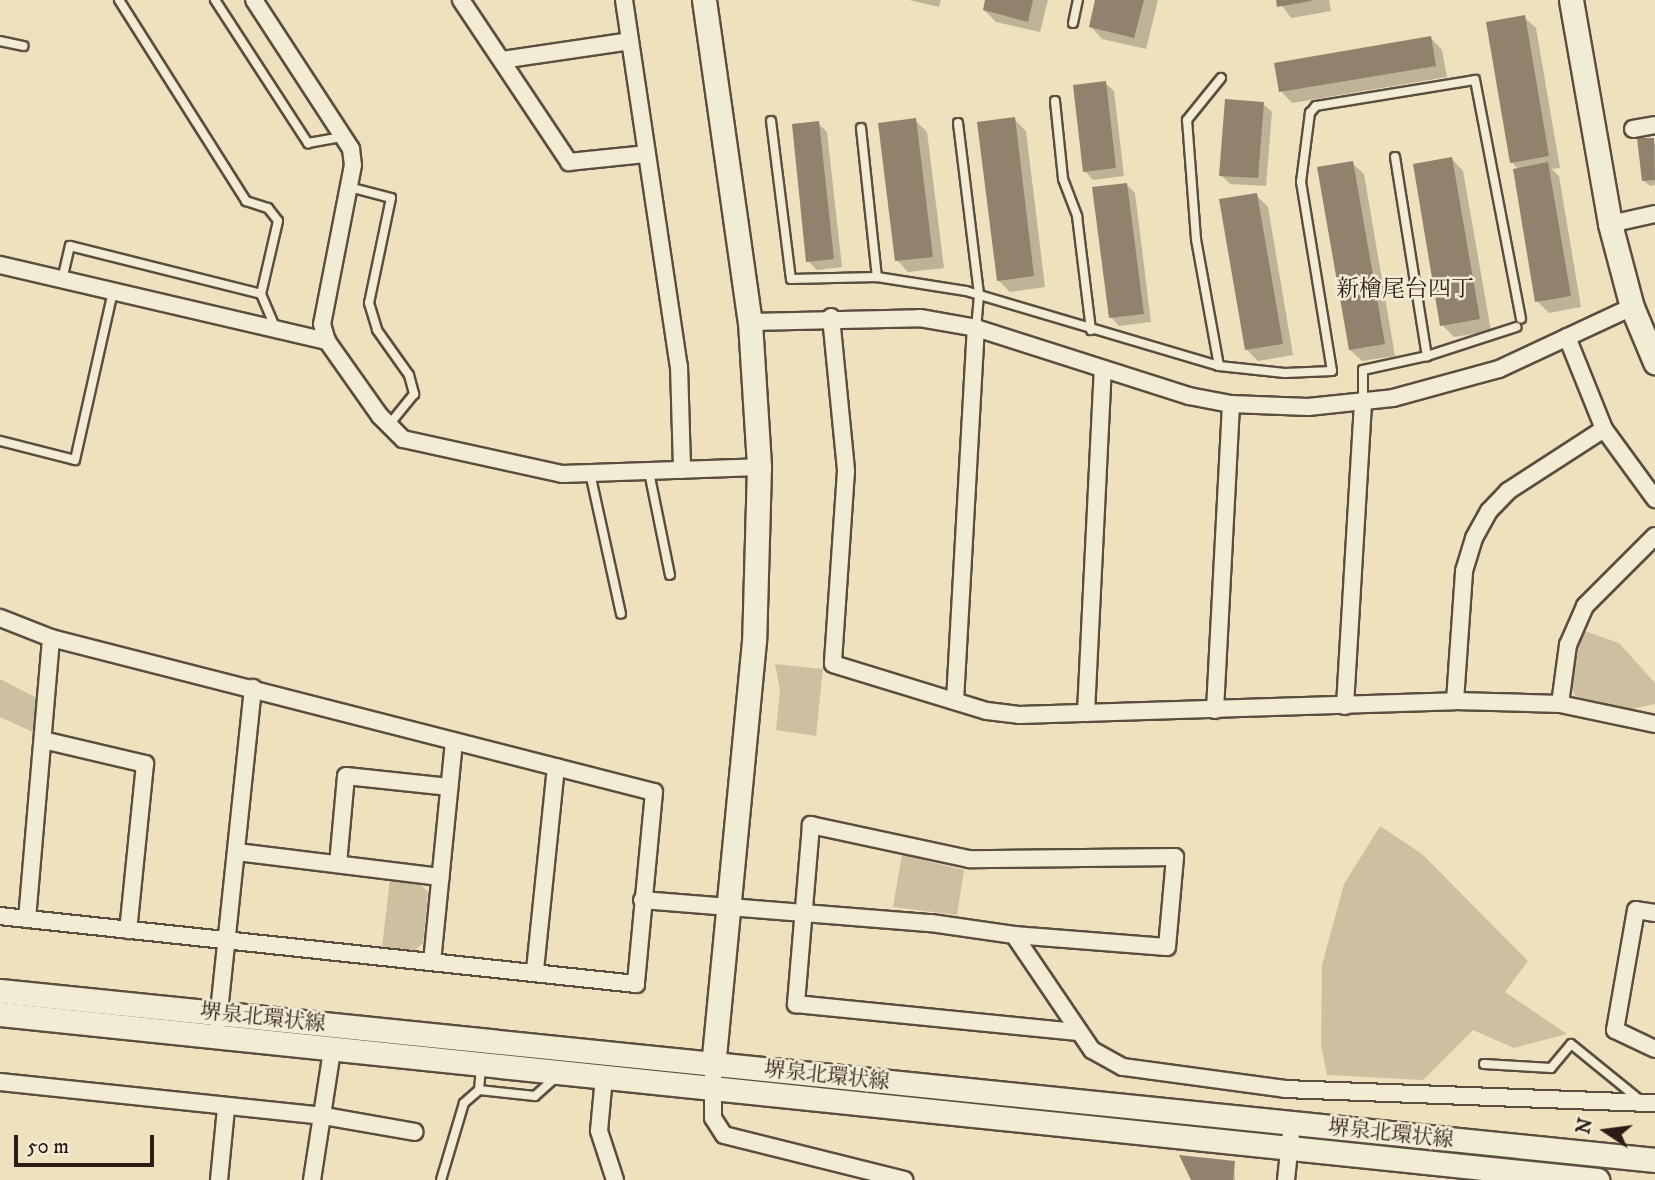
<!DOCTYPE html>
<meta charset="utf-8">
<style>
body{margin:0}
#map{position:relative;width:1655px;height:1180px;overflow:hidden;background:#ede1be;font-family:"IM FELL DW Pica","Noto Serif JP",serif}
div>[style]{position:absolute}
.green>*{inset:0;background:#ccc0a1}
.shadow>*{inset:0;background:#0003}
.building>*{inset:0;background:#91826d}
.roads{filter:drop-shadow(2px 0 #5d4d40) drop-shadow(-2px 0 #5d4d40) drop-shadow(0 2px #5d4d40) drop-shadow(0 -2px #5d4d40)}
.lane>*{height:8px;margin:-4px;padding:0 4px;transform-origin:4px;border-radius:4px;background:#f3ecd5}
.street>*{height:16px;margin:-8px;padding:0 8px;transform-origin:8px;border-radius:8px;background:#f3ecd5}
.secondary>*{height:23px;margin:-11.5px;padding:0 11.5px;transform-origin:11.5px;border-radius:11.5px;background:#f3ecd5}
span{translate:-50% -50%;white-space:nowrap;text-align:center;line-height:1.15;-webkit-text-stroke:5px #f3ecd5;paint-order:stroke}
.street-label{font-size:21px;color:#2d1c16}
.neighbourhood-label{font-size:23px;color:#2d1c16}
.north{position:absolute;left:1571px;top:1096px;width:70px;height:70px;-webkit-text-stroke:5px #f3ecd5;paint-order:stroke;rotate:283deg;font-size:19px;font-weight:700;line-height:28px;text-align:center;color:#2d1c16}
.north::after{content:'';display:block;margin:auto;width:24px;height:32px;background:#2d1c16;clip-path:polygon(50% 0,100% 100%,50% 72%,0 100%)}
.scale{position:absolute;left:14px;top:1135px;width:140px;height:32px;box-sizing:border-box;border:4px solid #2d1c16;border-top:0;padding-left:9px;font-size:21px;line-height:24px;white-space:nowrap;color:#2d1c16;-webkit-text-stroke:5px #f3ecd5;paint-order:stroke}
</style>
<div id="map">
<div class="green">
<i style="clip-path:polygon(1582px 630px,1619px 643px,1655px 683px,1655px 704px,1626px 710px,1575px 696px,1571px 686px)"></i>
<i style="clip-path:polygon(775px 664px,823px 669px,816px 736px,776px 730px,780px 690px)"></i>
<i style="clip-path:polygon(0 679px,37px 698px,33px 732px,0 717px)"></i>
<i style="clip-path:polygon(1380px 826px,1422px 854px,1528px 961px,1505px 992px,1567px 1034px,1514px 1048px,1473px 1030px,1423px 1080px,1327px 1075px,1321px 1045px,1322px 965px,1344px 884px)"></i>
<i style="clip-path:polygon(902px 855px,964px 870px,957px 915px,893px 907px)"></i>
<i style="clip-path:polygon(390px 879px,419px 883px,428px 892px,423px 943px,415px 950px,382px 947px)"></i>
</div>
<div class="shadow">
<i style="clip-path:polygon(909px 0,941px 0,939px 7px)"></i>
<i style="clip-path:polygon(987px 0,1048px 0,1040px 32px,996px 22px,984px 10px)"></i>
<i style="clip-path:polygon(1097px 0,1158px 0,1146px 49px,1102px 39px,1091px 27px)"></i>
<i style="clip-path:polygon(1278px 0,1329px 0,1331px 11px,1291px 18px)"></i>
<i style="clip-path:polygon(1524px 17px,1536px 28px,1560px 168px,1552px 169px,1559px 176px,1581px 307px,1549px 313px,1537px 301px,1518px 169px,1512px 162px)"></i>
<i style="clip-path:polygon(1431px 38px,1442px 50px,1447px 77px,1292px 103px,1281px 91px)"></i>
<i style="clip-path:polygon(1105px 83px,1114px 91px,1124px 176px,1093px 180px,1085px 171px)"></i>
<i style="clip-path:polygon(1263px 104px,1272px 112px,1266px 186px,1230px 184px,1221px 175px)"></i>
<i style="clip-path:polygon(1014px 119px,1026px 131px,1045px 287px,1010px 292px,998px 280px)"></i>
<i style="clip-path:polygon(915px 120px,927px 132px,944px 268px,908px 272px,897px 260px)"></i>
<i style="clip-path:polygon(818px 123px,827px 132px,842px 267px,817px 270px,808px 261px)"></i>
<i style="clip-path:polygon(1647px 139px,1655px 144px,1655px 185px,1650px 186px,1644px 181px)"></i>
<i style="clip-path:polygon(1452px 159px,1463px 171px,1491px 331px,1454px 337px,1442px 325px)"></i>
<i style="clip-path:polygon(1352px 163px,1364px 174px,1395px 356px,1362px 361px,1350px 350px)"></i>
<i style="clip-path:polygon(1126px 184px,1135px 193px,1151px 322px,1119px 326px,1111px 317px)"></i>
<i style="clip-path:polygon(1256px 195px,1268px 207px,1293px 355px,1258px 361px,1247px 350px)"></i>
<i style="clip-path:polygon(1234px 1163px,1235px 1180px,1193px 1180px)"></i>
</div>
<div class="building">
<i style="clip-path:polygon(985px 0,1033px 0,1028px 22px,983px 10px)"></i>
<i style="clip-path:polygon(1095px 0,1144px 0,1134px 38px,1089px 27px)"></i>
<i style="clip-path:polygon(1276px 0,1311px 0,1311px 1px,1277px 7px)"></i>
<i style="clip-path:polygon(1525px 15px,1549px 156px,1510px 163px,1486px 22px)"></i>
<i style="clip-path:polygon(1431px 36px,1436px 66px,1279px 92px,1274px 63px)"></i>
<i style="clip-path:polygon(1106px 81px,1116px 168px,1083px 172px,1073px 85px)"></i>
<i style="clip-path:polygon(1225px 99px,1264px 102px,1258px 178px,1219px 176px)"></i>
<i style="clip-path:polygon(1015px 117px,1034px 276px,997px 281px,977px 122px)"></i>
<i style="clip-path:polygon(916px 118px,933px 257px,895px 261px,878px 123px)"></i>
<i style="clip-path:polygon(819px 121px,834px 259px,806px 262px,792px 124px)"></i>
<i style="clip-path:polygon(1637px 138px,1654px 138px,1655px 180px,1642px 181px)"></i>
<i style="clip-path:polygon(1452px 157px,1480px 319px,1440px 326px,1413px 164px)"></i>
<i style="clip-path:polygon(1353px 161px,1385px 344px,1349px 350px,1317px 167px)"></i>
<i style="clip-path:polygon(1548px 162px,1571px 296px,1535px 302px,1513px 169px)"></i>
<i style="clip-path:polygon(1127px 183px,1144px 314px,1109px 318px,1092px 187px)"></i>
<i style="clip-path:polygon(1257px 193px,1283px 344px,1245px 350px,1219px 199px)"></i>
<i style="clip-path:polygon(1179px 1155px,1235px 1161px,1233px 1180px,1191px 1180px)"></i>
</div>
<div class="roads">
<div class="lane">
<i style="left:119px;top:0;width:238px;rotate:57.7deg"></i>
<i style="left:246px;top:201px;width:23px;rotate:18deg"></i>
<i style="left:268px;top:208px;width:16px;rotate:52deg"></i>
<i style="left:278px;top:221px;width:75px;rotate:103.1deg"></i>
<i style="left:261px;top:294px;width:38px;rotate:67deg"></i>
<i style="left:215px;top:0;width:171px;rotate:57deg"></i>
<i style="left:308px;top:143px;width:35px;rotate:-10deg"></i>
<i style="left:1073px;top:23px;width:24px;rotate:-78deg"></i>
<i style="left:0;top:41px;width:24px;rotate:12deg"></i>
<i style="left:1055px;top:101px;width:78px;rotate:84.1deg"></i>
<i style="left:1063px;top:179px;width:40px;rotate:69deg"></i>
<i style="left:1077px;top:216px;width:115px;rotate:83deg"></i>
<i style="left:771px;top:121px;width:159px;rotate:82.8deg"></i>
<i style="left:791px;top:279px;width:86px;rotate:-1.3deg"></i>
<i style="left:877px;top:277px;width:90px;rotate:8.9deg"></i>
<i style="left:966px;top:291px;width:264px;rotate:16.5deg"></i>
<i style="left:1219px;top:366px;width:66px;rotate:6.1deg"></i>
<i style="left:1285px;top:373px;width:47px;rotate:-2.4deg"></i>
<i style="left:1332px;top:371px;width:192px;rotate:-99.3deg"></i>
<i style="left:1301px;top:182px;width:70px;rotate:-82.6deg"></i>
<i style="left:1310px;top:113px;width:9px;rotate:-49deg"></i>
<i style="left:1316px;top:106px;width:161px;rotate:-9.3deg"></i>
<i style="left:1475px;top:80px;width:243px;rotate:79.1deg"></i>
<i style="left:958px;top:123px;width:173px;rotate:83deg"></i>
<i style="left:979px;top:295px;width:33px;rotate:95deg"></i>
<i style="left:861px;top:128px;width:150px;rotate:83.9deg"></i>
<i style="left:1395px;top:157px;width:202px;rotate:80.9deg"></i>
<i style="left:349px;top:187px;width:43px;rotate:14.7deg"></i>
<i style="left:391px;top:198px;width:107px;rotate:101.8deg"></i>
<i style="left:369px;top:303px;width:28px;rotate:73deg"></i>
<i style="left:377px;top:330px;width:55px;rotate:54.6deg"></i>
<i style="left:409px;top:375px;width:20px;rotate:75deg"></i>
<i style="left:414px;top:394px;width:40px;rotate:129deg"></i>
<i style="left:62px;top:280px;width:35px;rotate:-77deg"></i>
<i style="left:70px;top:246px;width:197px;rotate:14.1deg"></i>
<i style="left:1219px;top:366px;width:129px;rotate:-100.3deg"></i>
<i style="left:1196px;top:239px;width:119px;rotate:-94.3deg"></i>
<i style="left:1187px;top:120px;width:54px;rotate:-51deg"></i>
<i style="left:1363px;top:402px;width:32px;rotate:-90deg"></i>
<i style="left:1363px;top:370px;width:66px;rotate:-12.3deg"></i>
<i style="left:1427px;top:356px;width:94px;rotate:-18deg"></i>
<i style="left:0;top:441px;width:77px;rotate:14.2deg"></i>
<i style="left:75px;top:460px;width:173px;rotate:-77.3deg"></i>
<i style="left:649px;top:472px;width:105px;rotate:78.5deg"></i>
<i style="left:590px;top:473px;width:144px;rotate:77.6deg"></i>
<i style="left:1484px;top:1064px;width:67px;rotate:3.4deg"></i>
<i style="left:1551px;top:1068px;width:31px;rotate:-50deg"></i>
<i style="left:1571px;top:1044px;width:89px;rotate:39.1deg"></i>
<i style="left:479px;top:1090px;width:56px;rotate:6.1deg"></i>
<i style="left:535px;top:1096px;width:28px;rotate:-42deg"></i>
<i style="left:441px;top:1180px;width:80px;rotate:-73.4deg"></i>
<i style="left:464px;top:1103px;width:20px;rotate:-41deg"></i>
<i style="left:479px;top:1090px;width:22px;rotate:-85deg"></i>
</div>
<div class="street">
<i style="left:254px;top:0;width:178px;rotate:56.9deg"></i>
<i style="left:351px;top:149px;width:16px;rotate:83deg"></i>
<i style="left:353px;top:165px;width:162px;rotate:101deg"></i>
<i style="left:322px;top:324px;width:18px;rotate:74deg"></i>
<i style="left:327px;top:341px;width:92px;rotate:54.8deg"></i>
<i style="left:380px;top:416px;width:33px;rotate:45deg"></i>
<i style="left:403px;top:439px;width:163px;rotate:12.4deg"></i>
<i style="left:562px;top:474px;width:197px;rotate:-2deg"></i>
<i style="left:461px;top:0;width:195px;rotate:56.3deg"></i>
<i style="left:569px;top:162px;width:78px;rotate:-5.9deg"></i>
<i style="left:624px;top:0;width:370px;rotate:81.5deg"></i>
<i style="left:679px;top:366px;width:104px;rotate:88.3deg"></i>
<i style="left:502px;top:60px;width:129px;rotate:-8.4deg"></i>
<i style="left:1633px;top:129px;width:22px;rotate:-10deg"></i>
<i style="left:1610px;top:224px;width:46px;rotate:-12.5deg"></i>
<i style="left:0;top:265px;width:336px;rotate:13.1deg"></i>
<i style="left:831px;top:317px;width:155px;rotate:84.4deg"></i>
<i style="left:846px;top:471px;width:193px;rotate:93.9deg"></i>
<i style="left:833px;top:664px;width:161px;rotate:17deg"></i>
<i style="left:987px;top:711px;width:32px;rotate:7deg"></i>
<i style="left:1019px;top:715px;width:436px;rotate:-1.8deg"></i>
<i style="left:1455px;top:701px;width:105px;rotate:1.6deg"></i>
<i style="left:1560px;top:704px;width:97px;rotate:11.9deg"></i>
<i style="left:750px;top:322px;width:170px;rotate:-1.3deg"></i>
<i style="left:920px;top:318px;width:57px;rotate:10.1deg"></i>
<i style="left:976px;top:328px;width:224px;rotate:17.7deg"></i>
<i style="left:1189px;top:396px;width:43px;rotate:10.8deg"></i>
<i style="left:1231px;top:404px;width:77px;rotate:2.2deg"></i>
<i style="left:1308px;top:407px;width:85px;rotate:-6deg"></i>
<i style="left:1393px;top:398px;width:110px;rotate:-15.3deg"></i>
<i style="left:1499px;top:369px;width:147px;rotate:-25deg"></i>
<i style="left:1567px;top:337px;width:99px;rotate:68.1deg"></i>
<i style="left:1604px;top:429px;width:87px;rotate:53.9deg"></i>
<i style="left:0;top:618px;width:55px;rotate:21.4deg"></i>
<i style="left:51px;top:638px;width:622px;rotate:14.33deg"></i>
<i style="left:654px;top:792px;width:193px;rotate:95.4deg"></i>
<i style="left:636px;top:984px;width:640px;rotate:-173.9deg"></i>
<i style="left:955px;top:701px;width:374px;rotate:-86.8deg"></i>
<i style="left:1455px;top:701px;width:130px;rotate:-86deg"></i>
<i style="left:1464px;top:571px;width:34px;rotate:-73deg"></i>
<i style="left:1474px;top:538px;width:31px;rotate:-61deg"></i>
<i style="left:1489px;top:511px;width:28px;rotate:-46deg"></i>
<i style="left:1508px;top:491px;width:114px;rotate:-32.9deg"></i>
<i style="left:1560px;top:704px;width:60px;rotate:-82.3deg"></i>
<i style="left:1568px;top:645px;width:43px;rotate:-66.4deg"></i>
<i style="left:1585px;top:606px;width:99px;rotate:-45deg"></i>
<i style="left:1345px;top:706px;width:305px;rotate:-86.6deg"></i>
<i style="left:1215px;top:710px;width:306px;rotate:-87deg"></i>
<i style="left:1086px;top:713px;width:342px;rotate:-87.2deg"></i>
<i style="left:43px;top:740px;width:105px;rotate:13.2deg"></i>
<i style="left:145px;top:764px;width:167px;rotate:95.8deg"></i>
<i style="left:237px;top:852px;width:205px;rotate:7deg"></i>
<i style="left:338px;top:864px;width:88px;rotate:-84.8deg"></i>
<i style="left:346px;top:776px;width:104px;rotate:6.1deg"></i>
<i style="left:642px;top:900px;width:290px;rotate:4.6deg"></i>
<i style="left:931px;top:923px;width:84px;rotate:8.2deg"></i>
<i style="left:1014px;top:935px;width:139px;rotate:55.9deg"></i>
<i style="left:1092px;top:1050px;width:35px;rotate:29deg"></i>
<i style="left:1123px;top:1067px;width:163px;rotate:7.7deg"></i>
<i style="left:1285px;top:1089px;width:370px;rotate:2.2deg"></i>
<i style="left:1655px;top:913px;width:19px;rotate:-171deg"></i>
<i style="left:1636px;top:910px;width:122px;rotate:99.9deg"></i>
<i style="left:1615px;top:1030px;width:44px;rotate:25.4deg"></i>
<i style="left:27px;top:919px;width:282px;rotate:-85.1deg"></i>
<i style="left:1014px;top:935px;width:153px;rotate:4.5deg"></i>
<i style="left:1167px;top:947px;width:90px;rotate:-84.9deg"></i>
<i style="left:1175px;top:857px;width:206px;rotate:179.4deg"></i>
<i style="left:969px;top:859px;width:162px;rotate:-167.9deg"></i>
<i style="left:811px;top:825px;width:180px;rotate:94.8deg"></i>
<i style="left:796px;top:1004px;width:283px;rotate:5.7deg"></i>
<i style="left:432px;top:962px;width:222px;rotate:-84.3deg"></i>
<i style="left:535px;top:970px;width:204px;rotate:-84.1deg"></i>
<i style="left:218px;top:1021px;width:335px;rotate:-84deg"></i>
<i style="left:713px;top:1064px;width:54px;rotate:90deg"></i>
<i style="left:713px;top:1118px;width:20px;rotate:57deg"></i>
<i style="left:724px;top:1135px;width:186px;rotate:14deg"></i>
<i style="left:604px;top:1077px;width:54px;rotate:95.3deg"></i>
<i style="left:599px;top:1131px;width:52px;rotate:71.9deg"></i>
<i style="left:0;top:1082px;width:326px;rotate:6deg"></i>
<i style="left:324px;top:1116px;width:92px;rotate:10deg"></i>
<i style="left:219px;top:1180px;width:72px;rotate:-84.4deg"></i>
<i style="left:312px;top:1180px;width:131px;rotate:-81.2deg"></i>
<i style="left:1286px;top:1180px;width:56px;rotate:-83.9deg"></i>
</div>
<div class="secondary">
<i style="left:704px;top:0;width:325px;rotate:81.9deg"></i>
<i style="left:750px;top:322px;width:145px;rotate:86.4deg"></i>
<i style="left:759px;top:467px;width:174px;rotate:91.6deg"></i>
<i style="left:754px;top:641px;width:425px;rotate:95.5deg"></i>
<i style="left:1571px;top:0;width:227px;rotate:80.1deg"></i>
<i style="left:1610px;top:224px;width:86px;rotate:75.2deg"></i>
<i style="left:1632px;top:307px;width:60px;rotate:67.3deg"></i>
<i style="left:0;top:991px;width:1664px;rotate:5.83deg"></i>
<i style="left:0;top:1014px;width:1606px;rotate:5.93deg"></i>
</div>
</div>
<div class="street-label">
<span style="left:263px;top:1018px;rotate:6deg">堺泉北環状線</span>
<span style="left:827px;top:1076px;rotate:6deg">堺泉北環状線</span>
<span style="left:1391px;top:1134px;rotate:6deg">堺泉北環状線</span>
</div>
<div class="neighbourhood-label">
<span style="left:1405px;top:290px">新檜尾台四丁</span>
</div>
<div class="north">N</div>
<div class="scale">50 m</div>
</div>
